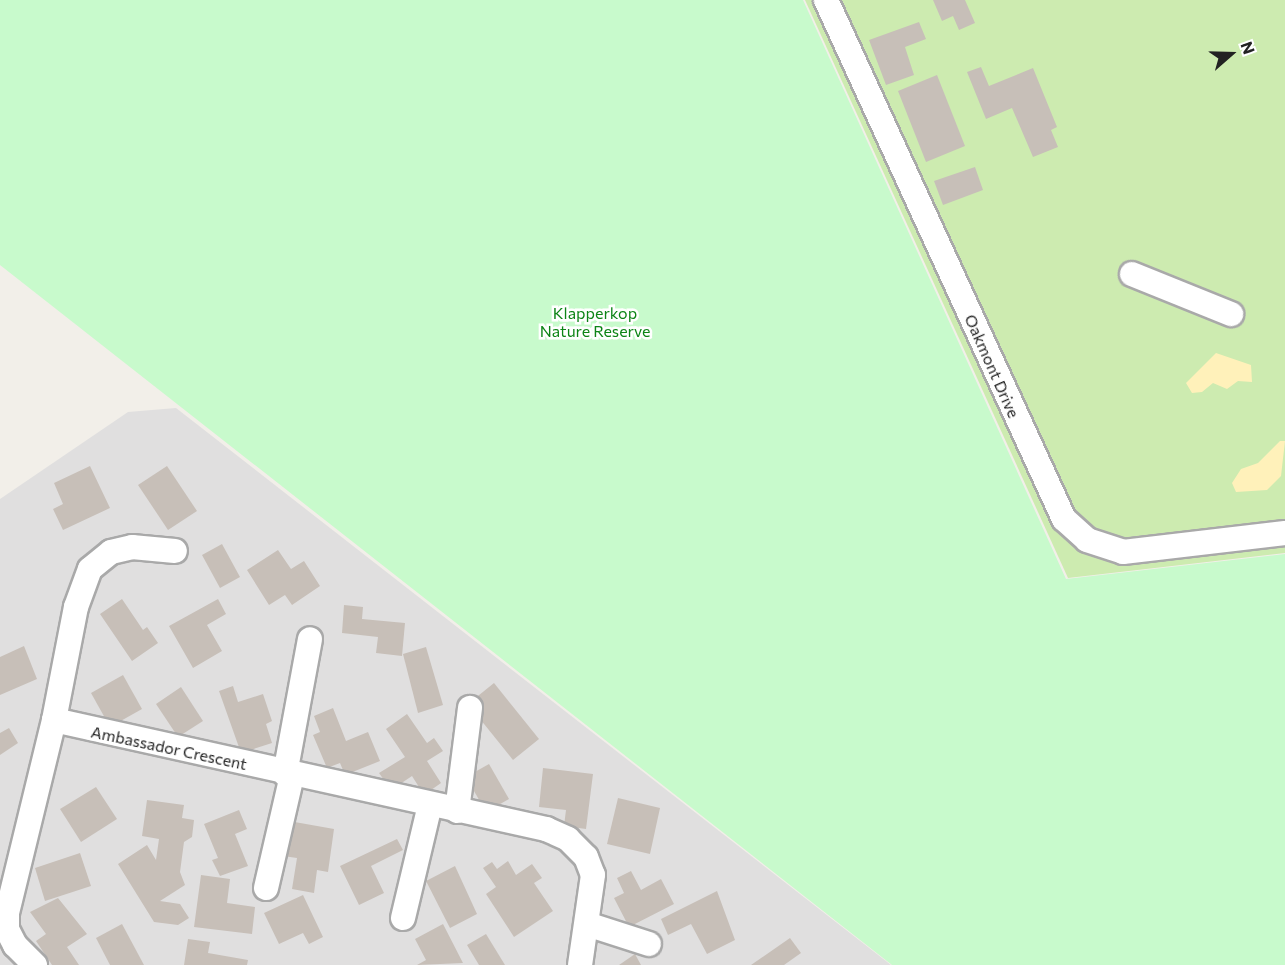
<!DOCTYPE html>
<style>
body{margin:0}
#map{position:relative;width:1285px;height:965px;overflow:hidden;background:#f2efe9;font-family:Commissioner,sans-serif}
div>[style]{position:absolute}
.residential>*{inset:0;background:#e0dfdf}
.grass>*{inset:0;background:#cdebb0}
.sand>*{inset:0;background:#fff1ba}
.park>*{inset:0;background:#c8facc}
.building>*{inset:0;background:#c7bfb8}
.roads{filter:drop-shadow(2px 0 #a9a9a9) drop-shadow(-2px 0 #a9a9a9) drop-shadow(0 2px #a9a9a9) drop-shadow(0 -2px #a9a9a9)}
.minor>*{height:24px;margin:-12px;padding:0 12px;transform-origin:12px;border-radius:12px;background:#fff}
span{translate:-50% -50%;white-space:nowrap;text-align:center;line-height:1.15;-webkit-text-stroke:5px #fff;paint-order:stroke}
.park-label{font-size:16px;color:#0c8416}
.street-label{font-size:16px;color:#222}
.north{position:absolute;left:1201px;top:24px;width:60px;height:60px;-webkit-text-stroke:4px #fff;paint-order:stroke;rotate:70deg;font-size:16px;font-weight:700;line-height:24px;text-align:center;color:#222}
.north::after{content:'';display:block;margin:auto;width:21px;height:27px;background:#222;clip-path:polygon(50% 0,100% 100%,50% 72%,0 100%)}
</style>
<div id="map">
<div class="residential">
<i style="clip-path:polygon(176px 408px,891px 965px,0 965px,0 499px,128px 412px)"></i>
</div>
<div class="grass">
<i style="clip-path:polygon(805px 0,1285px 0,1285px 553px,1068px 578px)"></i>
</div>
<div class="sand">
<i style="clip-path:polygon(1216px 353px,1251px 365px,1252px 382px,1238px 381px,1227px 389px,1213px 383px,1202px 392px,1192px 393px,1186px 383px)"></i>
<i style="clip-path:polygon(1280px 441px,1285px 441px,1281px 476px,1267px 490px,1236px 492px,1232px 483px,1241px 469px,1258px 463px)"></i>
</div>
<div class="park">
<i style="clip-path:polygon(0 0,803px 0,1066px 579px,1285px 554px,1285px 965px,892px 965px,0 265px)"></i>
</div>
<div class="building">
<i style="clip-path:polygon(933px 0,965px 0,975px 23px,959px 30px,953px 16px,942px 21px)"></i>
<i style="clip-path:polygon(919px 22px,926px 39px,905px 47px,914px 75px,886px 85px,869px 40px)"></i>
<i style="clip-path:polygon(981px 67px,989px 86px,1033px 68px,1057px 127px,1051px 130px,1058px 147px,1033px 157px,1012px 108px,986px 119px,967px 72px)"></i>
<i style="clip-path:polygon(937px 75px,965px 146px,926px 162px,898px 91px)"></i>
<i style="clip-path:polygon(975px 167px,983px 190px,943px 205px,934px 181px)"></i>
<i style="clip-path:polygon(90px 466px,110px 508px,63px 530px,53px 509px,63px 504px,54px 483px)"></i>
<i style="clip-path:polygon(167px 466px,197px 511px,168px 530px,138px 485px)"></i>
<i style="clip-path:polygon(222px 544px,240px 577px,220px 588px,202px 555px)"></i>
<i style="clip-path:polygon(278px 550px,291px 569px,304px 561px,320px 586px,292px 605px,285px 595px,269px 605px,247px 570px)"></i>
<i style="clip-path:polygon(122px 599px,143px 630px,147px 627px,158px 643px,132px 661px,100px 614px)"></i>
<i style="clip-path:polygon(218px 599px,226px 614px,207px 625px,222px 651px,193px 668px,169px 626px)"></i>
<i style="clip-path:polygon(344px 605px,363px 607px,362px 619px,405px 623px,402px 656px,376px 653px,378px 637px,342px 633px)"></i>
<i style="clip-path:polygon(24px 646px,37px 679px,0 695px,0 657px)"></i>
<i style="clip-path:polygon(426px 647px,443px 705px,418px 713px,403px 654px)"></i>
<i style="clip-path:polygon(123px 675px,142px 709px,110px 727px,91px 693px)"></i>
<i style="clip-path:polygon(494px 683px,539px 739px,513px 760px,468px 704px)"></i>
<i style="clip-path:polygon(233px 686px,238px 702px,263px 694px,272px 721px,266px 724px,272px 743px,241px 753px,219px 691px)"></i>
<i style="clip-path:polygon(181px 687px,203px 721px,178px 737px,156px 704px)"></i>
<i style="clip-path:polygon(333px 708px,346px 741px,368px 732px,380px 761px,345px 775px,340px 763px,327px 768px,313px 735px,320px 732px,314px 716px)"></i>
<i style="clip-path:polygon(407px 714px,427px 743px,434px 738px,443px 751px,427px 761px,441px 783px,424px 795px,412px 776px,391px 790px,379px 773px,405px 757px,386px 729px)"></i>
<i style="clip-path:polygon(9px 728px,18px 743px,0 755px,0 733px)"></i>
<i style="clip-path:polygon(489px 764px,509px 799px,486px 812px,466px 777px)"></i>
<i style="clip-path:polygon(543px 768px,593px 774px,586px 829px,564px 826px,566px 810px,539px 807px)"></i>
<i style="clip-path:polygon(96px 787px,117px 819px,81px 842px,60px 809px)"></i>
<i style="clip-path:polygon(618px 798px,660px 808px,650px 854px,607px 844px)"></i>
<i style="clip-path:polygon(147px 800px,184px 805px,182px 818px,194px 820px,192px 837px,184px 842px,180px 872px,185px 885px,160px 901px,180px 904px,189px 918px,178px 925px,154px 922px,118px 864px,147px 845px,156px 860px,159px 839px,142px 836px)"></i>
<i style="clip-path:polygon(239px 810px,247px 829px,235px 834px,248px 866px,220px 876px,212px 860px,218px 858px,204px 824px)"></i>
<i style="clip-path:polygon(289px 821px,334px 829px,328px 872px,317px 870px,314px 893px,292px 889px,297px 858px,283px 856px)"></i>
<i style="clip-path:polygon(397px 839px,403px 850px,371px 866px,384px 893px,359px 905px,340px 866px)"></i>
<i style="clip-path:polygon(80px 853px,91px 886px,45px 901px,35px 868px)"></i>
<i style="clip-path:polygon(508px 861px,516px 875px,532px 864px,542px 878px,534px 883px,553px 911px,514px 937px,486px 894px,496px 887px,483px 868px,492px 862px,497px 869px)"></i>
<i style="clip-path:polygon(455px 866px,477px 914px,450px 928px,426px 881px)"></i>
<i style="clip-path:polygon(631px 871px,641px 890px,661px 879px,674px 904px,629px 927px,614px 898px,624px 893px,617px 878px)"></i>
<i style="clip-path:polygon(201px 875px,230px 879px,227px 903px,255px 907px,252px 934px,194px 927px)"></i>
<i style="clip-path:polygon(717px 891px,735px 940px,707px 954px,691px 924px,668px 935px,661px 919px)"></i>
<i style="clip-path:polygon(303px 895px,323px 937px,309px 944px,303px 933px,279px 944px,264px 913px)"></i>
<i style="clip-path:polygon(58px 898px,87px 934px,67px 947px,79px 965px,52px 965px,36px 941px,46px 934px,30px 912px)"></i>
<i style="clip-path:polygon(122px 924px,144px 965px,110px 965px,96px 938px)"></i>
<i style="clip-path:polygon(443px 924px,463px 963px,417px 965px,426px 960px,415px 939px)"></i>
<i style="clip-path:polygon(486px 934px,505px 965px,479px 965px,467px 945px)"></i>
<i style="clip-path:polygon(790px 938px,801px 953px,784px 965px,751px 965px)"></i>
<i style="clip-path:polygon(188px 939px,210px 942px,208px 953px,248px 960px,247px 965px,184px 965px)"></i>
<i style="clip-path:polygon(635px 954px,641px 965px,619px 965px)"></i>
</div>
<div class="roads">
<div class="minor">
<i style="left:826px;top:0;width:571px;rotate:65.37deg"></i>
<i style="left:1064px;top:519px;width:31px;rotate:42deg"></i>
<i style="left:1087px;top:540px;width:38px;rotate:18deg"></i>
<i style="left:1123px;top:552px;width:163px;rotate:-6.7deg"></i>
<i style="left:1132px;top:274px;width:107px;rotate:22deg"></i>
<i style="left:54px;top:720px;width:115px;rotate:-79deg"></i>
<i style="left:76px;top:607px;width:40px;rotate:-69.8deg"></i>
<i style="left:90px;top:569px;width:27px;rotate:-39deg"></i>
<i style="left:111px;top:552px;width:22px;rotate:-13deg"></i>
<i style="left:132px;top:547px;width:43px;rotate:5.3deg"></i>
<i style="left:285px;top:774px;width:137px;rotate:-79.5deg"></i>
<i style="left:457px;top:811px;width:104px;rotate:-82.8deg"></i>
<i style="left:266px;top:888px;width:116px;rotate:-77deg"></i>
<i style="left:403px;top:918px;width:116px;rotate:-76.6deg"></i>
<i style="left:587px;top:924px;width:65px;rotate:17.9deg"></i>
<i style="left:35px;top:965px;width:28px;rotate:-135deg"></i>
<i style="left:15px;top:945px;width:18px;rotate:-117deg"></i>
<i style="left:7px;top:929px;width:16px;rotate:-90deg"></i>
<i style="left:7px;top:913px;width:199px;rotate:-76.3deg"></i>
<i style="left:54px;top:720px;width:504px;rotate:12.49deg"></i>
<i style="left:546px;top:829px;width:24px;rotate:24deg"></i>
<i style="left:568px;top:839px;width:25px;rotate:45deg"></i>
<i style="left:586px;top:857px;width:19px;rotate:69deg"></i>
<i style="left:593px;top:875px;width:91px;rotate:98.2deg"></i>
</div>
</div>
<div class="park-label">
<span style="left:595px;top:322px">Klapperkop<br>Nature Reserve</span>
</div>
<div class="street-label">
<span style="left:992px;top:366px;rotate:66deg">Oakmont Drive</span>
<span style="left:169px;top:748px;rotate:12deg">Ambassador Crescent</span>
</div>
<div class="north">N</div>
</div>
